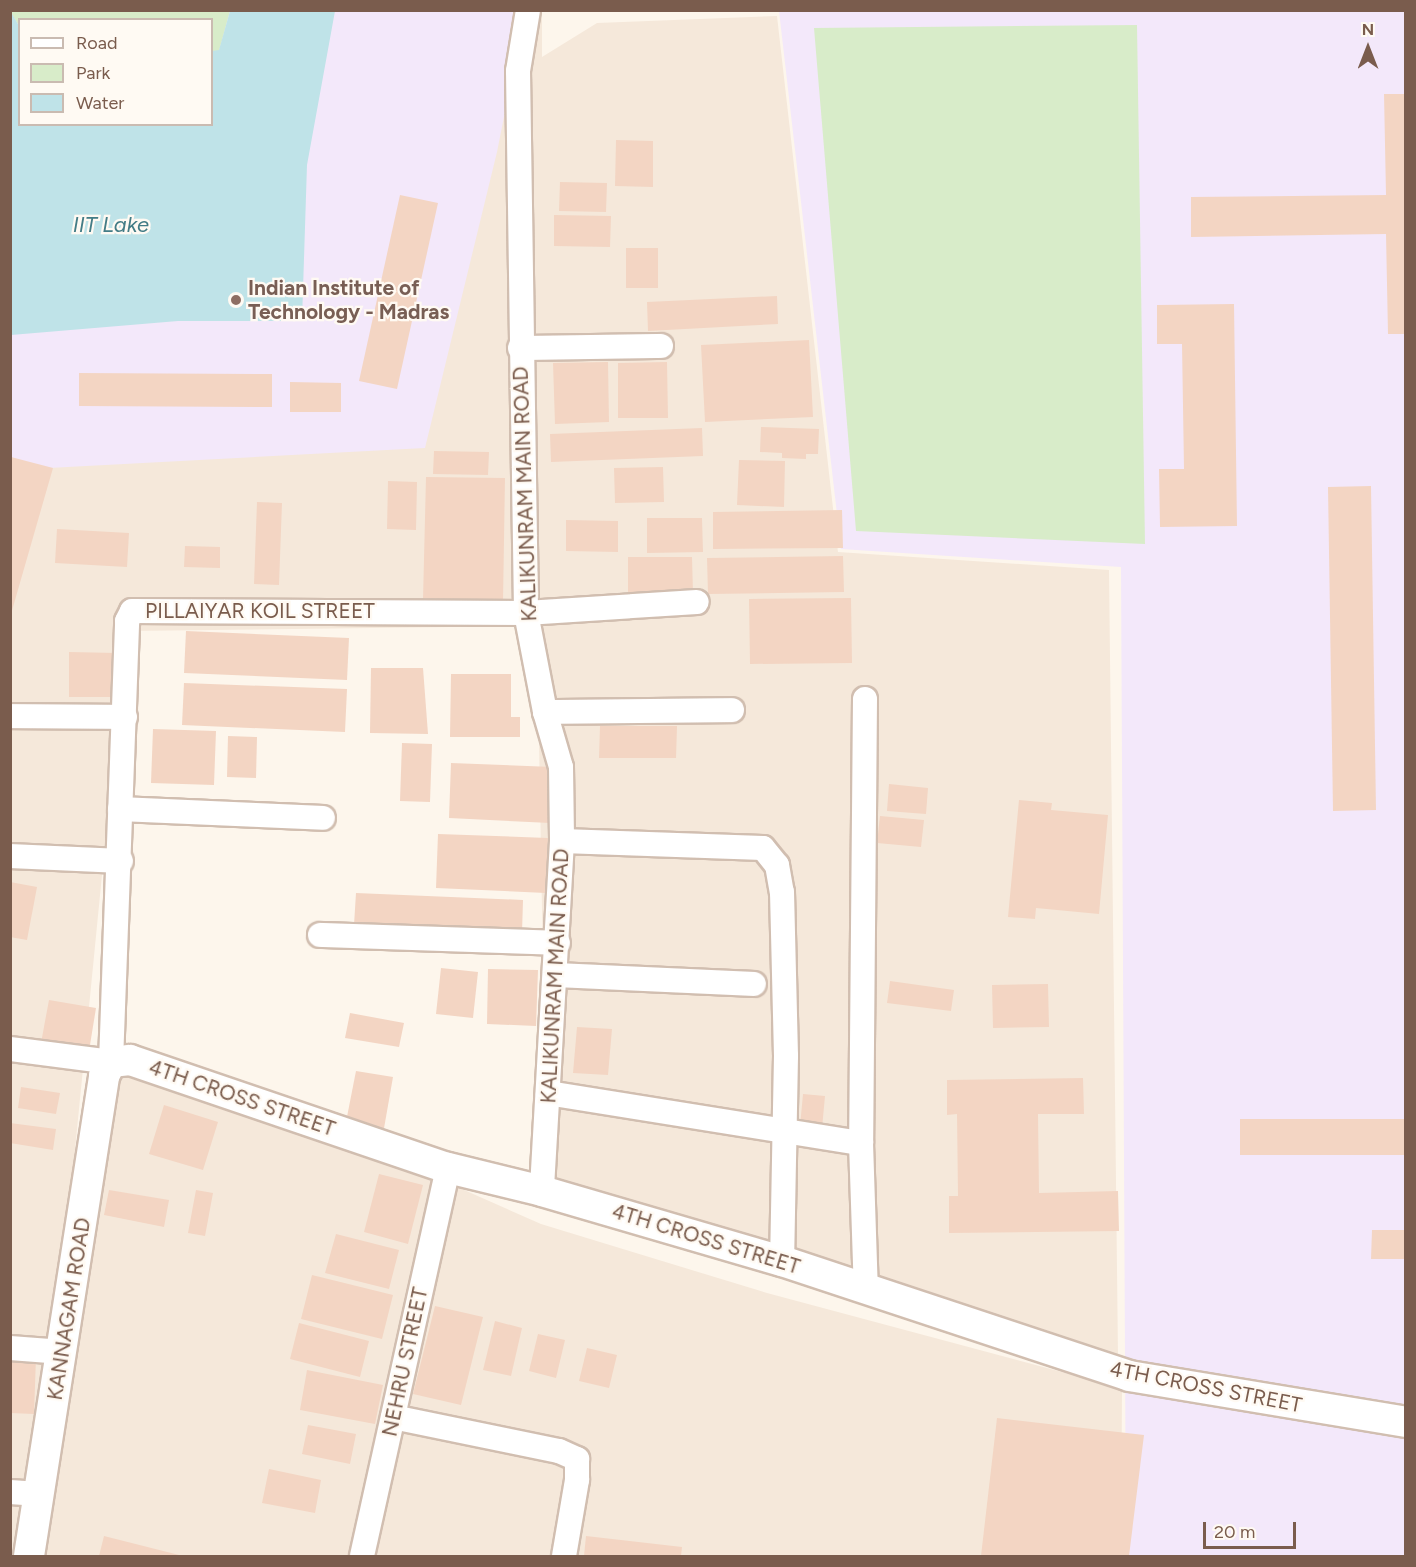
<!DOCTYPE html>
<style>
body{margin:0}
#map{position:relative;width:1416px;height:1567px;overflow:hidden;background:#fdf6ec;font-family:Figtree,sans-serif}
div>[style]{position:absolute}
.residential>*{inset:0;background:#f5e8da}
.education>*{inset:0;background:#f3e8fa}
.green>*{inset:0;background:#d8ecc9}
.water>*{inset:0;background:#bfe3e8}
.building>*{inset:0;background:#f3d5c3}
.roads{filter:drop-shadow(2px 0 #d1beb0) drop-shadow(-2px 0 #d1beb0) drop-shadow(0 2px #d1beb0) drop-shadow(0 -2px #d1beb0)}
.minor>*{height:24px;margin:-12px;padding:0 12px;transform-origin:12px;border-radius:12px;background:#fff}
.tertiary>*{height:30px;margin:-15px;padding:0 15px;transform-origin:15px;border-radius:15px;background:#fff}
.dots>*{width:16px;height:16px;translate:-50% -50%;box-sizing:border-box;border:3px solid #fffaf3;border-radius:50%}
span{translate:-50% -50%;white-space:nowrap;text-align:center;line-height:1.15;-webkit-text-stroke:4.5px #fffaf3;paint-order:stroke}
.education-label{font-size:21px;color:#785e54;font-weight:700}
.left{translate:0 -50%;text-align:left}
.street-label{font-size:21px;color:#7a5c4d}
.water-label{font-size:22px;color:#437c86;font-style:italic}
.frame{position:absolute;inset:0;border:12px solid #7a5c4d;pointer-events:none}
.legend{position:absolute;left:18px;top:18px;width:195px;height:108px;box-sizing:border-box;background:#fffaf3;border:2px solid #cabbb1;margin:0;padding:8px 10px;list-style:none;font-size:18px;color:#7a5c4d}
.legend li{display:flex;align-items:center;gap:12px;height:30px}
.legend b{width:30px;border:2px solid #cabbb1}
.north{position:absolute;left:1338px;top:18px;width:60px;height:60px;-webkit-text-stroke:4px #fffaf3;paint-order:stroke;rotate:0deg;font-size:16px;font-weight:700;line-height:24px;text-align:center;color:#7a5c4d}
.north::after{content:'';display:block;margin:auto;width:21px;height:27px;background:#7a5c4d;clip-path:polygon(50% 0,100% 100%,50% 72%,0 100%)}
.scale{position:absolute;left:1203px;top:1522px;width:93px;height:27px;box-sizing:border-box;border:3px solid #7a5c4d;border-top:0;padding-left:8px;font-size:18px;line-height:21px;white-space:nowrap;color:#7a5c4d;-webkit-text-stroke:4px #fffaf3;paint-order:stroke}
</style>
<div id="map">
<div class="residential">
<i style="clip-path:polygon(508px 11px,542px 11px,542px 57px,597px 23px,777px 16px,838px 552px,1109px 570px,1118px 1356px,850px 1287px,547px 1195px,537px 626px,126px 631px,55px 1353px,22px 1556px,11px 1556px,10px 359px)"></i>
<i style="clip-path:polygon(116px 1068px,446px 1170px,361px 1556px,33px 1556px)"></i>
<i style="clip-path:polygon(446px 1182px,541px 1224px,767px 1293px,1122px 1388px,1121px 1556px,363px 1556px)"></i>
</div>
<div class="education">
<i style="clip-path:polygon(evenodd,11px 11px,525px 11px,497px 152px,425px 448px,11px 470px,11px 11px,20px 20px,212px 20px,212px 124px,20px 124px,20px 20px)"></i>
<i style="clip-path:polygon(779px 11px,1405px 11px,1405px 1556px,1126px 1556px,1121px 567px,841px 549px)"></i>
</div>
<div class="green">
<i style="clip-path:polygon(10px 11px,230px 11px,219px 51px,212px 51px,212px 20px,20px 20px,19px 26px)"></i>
<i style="clip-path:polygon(1137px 25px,1145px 544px,856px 531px,814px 28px)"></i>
</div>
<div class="water">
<i style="clip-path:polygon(230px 11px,335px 11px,307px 165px,302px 321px,178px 321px,11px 335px,11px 12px,19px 26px,20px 124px,212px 124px,212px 51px,219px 50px)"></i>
</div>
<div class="building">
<i style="clip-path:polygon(1384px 94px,1406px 94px,1406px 334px,1388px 334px,1386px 234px,1191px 237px,1191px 197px,1386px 195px)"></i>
<i style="clip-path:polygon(616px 140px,653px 141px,653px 187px,615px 186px)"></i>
<i style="clip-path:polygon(560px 182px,607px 183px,606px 212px,559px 211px)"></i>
<i style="clip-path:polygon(400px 195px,438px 203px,397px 389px,359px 381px)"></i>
<i style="clip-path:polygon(554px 215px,611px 216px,610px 247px,554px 246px)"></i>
<i style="clip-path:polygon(626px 248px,658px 248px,658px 288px,626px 288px)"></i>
<i style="clip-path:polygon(777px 296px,778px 324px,648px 331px,647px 302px)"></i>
<i style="clip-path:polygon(1234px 304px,1237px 526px,1160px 527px,1159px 469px,1184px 469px,1182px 344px,1157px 344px,1157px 305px)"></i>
<i style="clip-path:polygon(809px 340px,813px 417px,705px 422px,701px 345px)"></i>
<i style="clip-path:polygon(608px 362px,609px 422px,555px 424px,553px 363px)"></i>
<i style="clip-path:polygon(667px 362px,668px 418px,618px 418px,618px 363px)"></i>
<i style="clip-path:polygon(79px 373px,272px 374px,272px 407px,79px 406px)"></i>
<i style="clip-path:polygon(290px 382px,341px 383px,341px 412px,290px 412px)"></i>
<i style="clip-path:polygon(761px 427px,819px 429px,818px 454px,806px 454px,806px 459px,782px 458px,782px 453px,760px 452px)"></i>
<i style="clip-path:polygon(702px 428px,703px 456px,551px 462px,550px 434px)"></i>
<i style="clip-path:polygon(434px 451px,489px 452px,488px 475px,433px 474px)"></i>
<i style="clip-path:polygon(11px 457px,53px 468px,11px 614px,10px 459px)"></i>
<i style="clip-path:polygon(739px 460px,785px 461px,784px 507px,737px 505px)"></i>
<i style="clip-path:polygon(663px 467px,664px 502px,615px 503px,614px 468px)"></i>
<i style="clip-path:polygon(426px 477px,505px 478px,503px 602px,423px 600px)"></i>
<i style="clip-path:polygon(388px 481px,417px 482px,416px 530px,387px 529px)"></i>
<i style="clip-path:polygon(1371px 486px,1376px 810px,1333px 811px,1328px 487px)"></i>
<i style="clip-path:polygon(257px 502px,282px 503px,279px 585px,254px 584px)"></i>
<i style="clip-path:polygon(842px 510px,843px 548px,713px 549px,713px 512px)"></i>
<i style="clip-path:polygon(647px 518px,702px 518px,703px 552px,647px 553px)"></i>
<i style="clip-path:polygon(566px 520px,618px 521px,618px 552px,566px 551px)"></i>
<i style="clip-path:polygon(57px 529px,129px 533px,127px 567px,55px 563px)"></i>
<i style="clip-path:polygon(185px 546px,220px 547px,220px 568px,184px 567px)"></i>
<i style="clip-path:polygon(843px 556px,844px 592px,708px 594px,707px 558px)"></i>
<i style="clip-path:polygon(628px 557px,692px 557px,693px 593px,628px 594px)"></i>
<i style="clip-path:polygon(851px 598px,852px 663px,750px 664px,749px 599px)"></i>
<i style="clip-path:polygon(186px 631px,349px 638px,347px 680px,184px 673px)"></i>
<i style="clip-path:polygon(69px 652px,117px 653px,117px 697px,69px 697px)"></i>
<i style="clip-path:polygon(371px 668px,423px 668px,428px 734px,370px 733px)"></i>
<i style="clip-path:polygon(451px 674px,511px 674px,511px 717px,520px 717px,520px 737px,450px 737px)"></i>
<i style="clip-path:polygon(184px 683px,347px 689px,345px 732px,182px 725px)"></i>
<i style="clip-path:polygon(600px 726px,677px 726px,676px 758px,599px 758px)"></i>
<i style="clip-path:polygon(153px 729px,216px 731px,214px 785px,151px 783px)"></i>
<i style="clip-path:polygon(228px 736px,257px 737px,256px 778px,227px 777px)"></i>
<i style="clip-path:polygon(402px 743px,432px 744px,430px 802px,400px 801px)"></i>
<i style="clip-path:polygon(451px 763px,553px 767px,550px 823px,449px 818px)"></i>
<i style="clip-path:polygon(889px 784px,928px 788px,926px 814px,887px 811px)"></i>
<i style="clip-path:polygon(1019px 800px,1052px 803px,1051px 810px,1108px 815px,1099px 914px,1036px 908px,1035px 919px,1008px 917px)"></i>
<i style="clip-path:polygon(880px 816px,924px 820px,921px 847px,877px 843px)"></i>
<i style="clip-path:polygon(438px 834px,548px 838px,546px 893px,436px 888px)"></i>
<i style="clip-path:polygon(10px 882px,37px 887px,27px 940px,10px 937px)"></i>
<i style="clip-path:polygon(356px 893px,523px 900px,522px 932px,354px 925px)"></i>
<i style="clip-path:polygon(441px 968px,478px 972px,473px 1018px,436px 1014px)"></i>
<i style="clip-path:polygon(488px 969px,538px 970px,536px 1026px,487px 1024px)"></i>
<i style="clip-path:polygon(890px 981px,954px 990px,951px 1011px,887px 1003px)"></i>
<i style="clip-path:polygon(1048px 984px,1049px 1027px,993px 1028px,992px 985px)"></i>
<i style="clip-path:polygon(49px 1000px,96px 1008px,89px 1051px,41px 1043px)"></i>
<i style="clip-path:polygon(350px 1013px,404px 1023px,399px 1047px,345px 1038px)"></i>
<i style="clip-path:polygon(577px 1027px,612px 1029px,608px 1075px,573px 1073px)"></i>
<i style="clip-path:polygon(356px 1071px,393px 1077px,383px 1134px,345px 1127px)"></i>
<i style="clip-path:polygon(1083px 1078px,1084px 1114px,1038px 1114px,1039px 1193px,1118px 1191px,1119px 1231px,949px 1233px,949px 1196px,958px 1196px,957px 1114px,947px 1115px,947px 1080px)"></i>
<i style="clip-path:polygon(21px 1087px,60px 1093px,56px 1114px,18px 1108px)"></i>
<i style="clip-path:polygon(803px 1094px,825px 1096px,822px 1128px,800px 1126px)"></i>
<i style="clip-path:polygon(164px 1105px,218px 1122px,203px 1170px,149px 1154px)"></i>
<i style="clip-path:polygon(1240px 1119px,1406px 1119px,1406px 1155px,1240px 1155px)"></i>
<i style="clip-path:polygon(10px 1123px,56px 1129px,53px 1150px,10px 1143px)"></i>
<i style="clip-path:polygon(379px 1174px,423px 1185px,408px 1244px,364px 1232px)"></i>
<i style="clip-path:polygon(109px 1190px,169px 1200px,164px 1227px,104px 1215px)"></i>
<i style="clip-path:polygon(196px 1190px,213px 1193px,205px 1236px,188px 1233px)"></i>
<i style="clip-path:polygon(1372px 1230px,1406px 1230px,1406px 1259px,1371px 1259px)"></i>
<i style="clip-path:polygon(336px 1234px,399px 1250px,389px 1289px,325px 1273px)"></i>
<i style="clip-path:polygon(312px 1275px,393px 1295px,382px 1339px,301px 1319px)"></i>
<i style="clip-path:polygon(435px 1306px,483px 1317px,461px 1405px,413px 1394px)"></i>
<i style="clip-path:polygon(495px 1321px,522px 1328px,511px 1376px,483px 1370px)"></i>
<i style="clip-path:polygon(299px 1323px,369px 1341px,360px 1377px,290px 1359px)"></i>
<i style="clip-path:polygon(538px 1334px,565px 1340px,556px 1378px,529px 1371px)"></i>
<i style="clip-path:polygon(587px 1348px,617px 1355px,609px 1388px,579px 1381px)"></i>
<i style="clip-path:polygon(12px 1357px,36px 1357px,34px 1414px,10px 1413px)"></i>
<i style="clip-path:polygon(307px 1370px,383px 1385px,375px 1424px,300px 1410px)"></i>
<i style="clip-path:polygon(997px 1418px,1144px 1435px,1129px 1556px,981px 1556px)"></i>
<i style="clip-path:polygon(308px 1425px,356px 1434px,350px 1464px,302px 1454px)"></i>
<i style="clip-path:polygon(269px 1469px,321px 1480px,315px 1513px,262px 1503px)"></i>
<i style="clip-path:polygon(104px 1536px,183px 1556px,99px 1556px)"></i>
<i style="clip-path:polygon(586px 1536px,682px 1547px,681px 1556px,584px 1556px)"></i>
</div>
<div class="roads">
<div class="minor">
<i style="left:528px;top:10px;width:62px;rotate:99.3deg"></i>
<i style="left:518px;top:71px;width:542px;rotate:89.15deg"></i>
<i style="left:526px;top:613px;width:101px;rotate:79.1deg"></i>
<i style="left:545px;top:712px;width:57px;rotate:73.8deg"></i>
<i style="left:561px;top:767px;width:74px;rotate:89.2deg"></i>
<i style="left:562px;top:841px;width:351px;rotate:93.3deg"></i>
<i style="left:520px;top:348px;width:141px;rotate:-0.8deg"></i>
<i style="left:865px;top:699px;width:444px;rotate:90.5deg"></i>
<i style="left:861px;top:1143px;width:148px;rotate:88.1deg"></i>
<i style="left:545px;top:712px;width:187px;rotate:-0.6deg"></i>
<i style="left:10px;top:716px;width:115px;rotate:0.5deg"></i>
<i style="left:120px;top:809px;width:203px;rotate:2.5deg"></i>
<i style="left:562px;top:841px;width:201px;rotate:2deg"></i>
<i style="left:763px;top:848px;width:22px;rotate:51deg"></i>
<i style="left:777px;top:865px;width:27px;rotate:80deg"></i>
<i style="left:782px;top:892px;width:164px;rotate:88.6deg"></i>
<i style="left:786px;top:1056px;width:205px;rotate:91.1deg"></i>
<i style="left:10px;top:856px;width:111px;rotate:2.6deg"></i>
<i style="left:320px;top:935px;width:238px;rotate:1.9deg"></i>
<i style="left:557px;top:975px;width:197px;rotate:2.6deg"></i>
<i style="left:10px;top:1049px;width:102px;rotate:7.3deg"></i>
<i style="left:111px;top:1062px;width:441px;rotate:-87.9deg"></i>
<i style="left:127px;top:621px;width:11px;rotate:-63deg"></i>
<i style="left:132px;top:611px;width:394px;rotate:0.3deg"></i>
<i style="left:526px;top:613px;width:171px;rotate:-3.7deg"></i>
<i style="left:548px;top:1093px;width:317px;rotate:9.1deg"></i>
<i style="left:10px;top:1348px;width:53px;rotate:4.3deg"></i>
<i style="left:393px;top:1417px;width:169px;rotate:11.6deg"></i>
<i style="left:559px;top:1451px;width:20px;rotate:24deg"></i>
<i style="left:577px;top:1459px;width:21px;rotate:90deg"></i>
<i style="left:577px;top:1480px;width:77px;rotate:99.7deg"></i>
<i style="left:10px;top:1492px;width:29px;rotate:4deg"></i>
<i style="left:362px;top:1556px;width:397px;rotate:-77.5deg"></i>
</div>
<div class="tertiary">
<i style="left:29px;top:1556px;width:486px;rotate:-81.1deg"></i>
<i style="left:104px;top:1076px;width:16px;rotate:-63deg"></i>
<i style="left:111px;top:1062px;width:19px;rotate:-6deg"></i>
<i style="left:130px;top:1060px;width:336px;rotate:18.8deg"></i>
<i style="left:448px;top:1168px;width:97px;rotate:13.7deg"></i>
<i style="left:542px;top:1191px;width:250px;rotate:16.3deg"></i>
<i style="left:782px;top:1261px;width:366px;rotate:18.3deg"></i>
<i style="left:1129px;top:1376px;width:281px;rotate:9.4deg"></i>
</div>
</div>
<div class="dots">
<i style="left:236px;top:300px;background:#8d6e63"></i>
</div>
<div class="education-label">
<span class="left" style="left:248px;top:300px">Indian Institute of<br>Technology - Madras</span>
</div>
<div class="street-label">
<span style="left:525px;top:494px;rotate:-92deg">KALIKUNRAM MAIN ROAD</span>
<span style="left:260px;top:611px">PILLAIYAR KOIL STREET</span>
<span style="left:555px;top:976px;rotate:-87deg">KALIKUNRAM MAIN ROAD</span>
<span style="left:242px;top:1098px;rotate:19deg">4TH CROSS STREET</span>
<span style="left:706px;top:1239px;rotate:17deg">4TH CROSS STREET</span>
<span style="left:69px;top:1309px;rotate:-81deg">KANNAGAM ROAD</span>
<span style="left:405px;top:1362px;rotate:-78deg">NEHRU STREET</span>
<span style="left:1206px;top:1387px;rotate:11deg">4TH CROSS STREET</span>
</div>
<div class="water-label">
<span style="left:111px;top:225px">IIT Lake</span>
</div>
<div class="frame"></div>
<ul class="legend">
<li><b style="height:8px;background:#fff"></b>Road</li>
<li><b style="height:16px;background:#d8ecc9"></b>Park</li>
<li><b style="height:16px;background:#bfe3e8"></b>Water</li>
</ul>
<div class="north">N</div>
<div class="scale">20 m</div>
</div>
